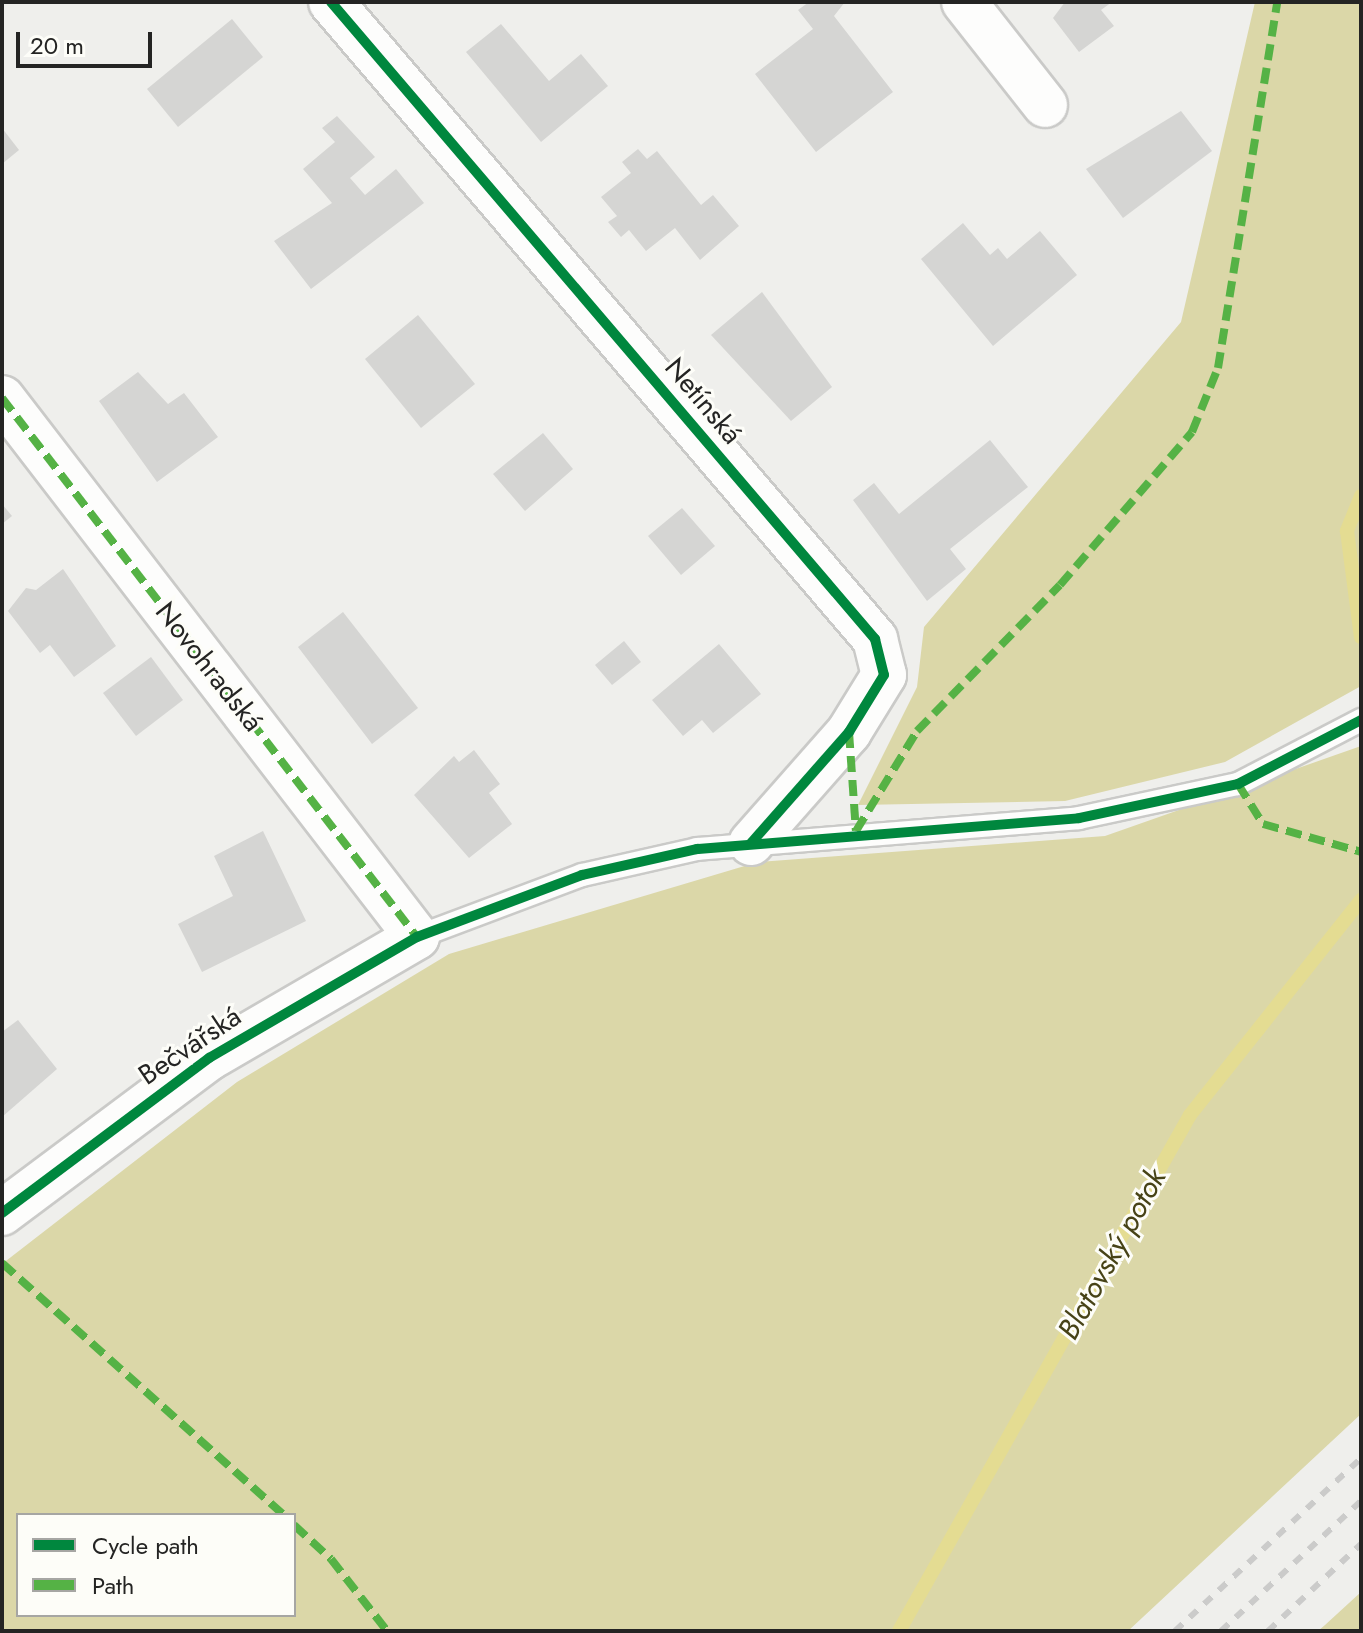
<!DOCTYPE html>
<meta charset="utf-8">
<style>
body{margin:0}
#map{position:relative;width:1363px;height:1633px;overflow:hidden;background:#efefec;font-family:Jost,sans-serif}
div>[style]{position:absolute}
.green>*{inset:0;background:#dbd7a8}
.stream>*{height:14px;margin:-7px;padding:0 7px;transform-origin:7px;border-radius:7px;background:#e4dc92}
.building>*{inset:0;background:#d5d5d3}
.roads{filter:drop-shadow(2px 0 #cacac8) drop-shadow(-2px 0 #cacac8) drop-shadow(0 2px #cacac8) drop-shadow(0 -2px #cacac8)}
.service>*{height:22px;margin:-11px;padding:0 11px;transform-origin:11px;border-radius:11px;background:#fdfdfc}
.minor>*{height:44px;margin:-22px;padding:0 22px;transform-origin:22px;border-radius:22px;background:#fdfdfc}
.rail>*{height:6px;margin-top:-3px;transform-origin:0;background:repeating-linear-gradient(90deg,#cbcbca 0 10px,transparent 0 20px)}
.quiet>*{height:8px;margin-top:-4px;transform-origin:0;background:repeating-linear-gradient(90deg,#55b245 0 16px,transparent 0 24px)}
.cycleway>*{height:10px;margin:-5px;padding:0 5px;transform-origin:5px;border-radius:5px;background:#00873e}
span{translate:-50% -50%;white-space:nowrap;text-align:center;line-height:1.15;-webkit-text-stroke:6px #fdfdf8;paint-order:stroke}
.street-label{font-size:28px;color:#242423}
.water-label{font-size:30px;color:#474317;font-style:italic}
.frame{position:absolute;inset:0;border:4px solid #242423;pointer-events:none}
.legend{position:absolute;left:16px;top:1513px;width:280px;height:104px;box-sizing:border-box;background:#fdfdf8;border:2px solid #a6a6a3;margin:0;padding:10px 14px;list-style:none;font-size:24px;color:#242423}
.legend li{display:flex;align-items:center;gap:16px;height:40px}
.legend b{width:40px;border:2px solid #a6a6a3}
.scale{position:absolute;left:16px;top:32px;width:136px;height:36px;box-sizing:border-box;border:4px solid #242423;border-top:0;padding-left:10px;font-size:24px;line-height:28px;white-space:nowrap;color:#242423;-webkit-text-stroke:6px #fdfdf8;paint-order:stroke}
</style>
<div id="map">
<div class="green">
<i style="clip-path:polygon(1255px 2px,1361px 2px,1361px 686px,1225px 762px,1065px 801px,858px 805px,917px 687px,924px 627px,1181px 322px)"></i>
<i style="clip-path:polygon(evenodd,1361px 746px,1361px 1414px,1128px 1631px,2px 1631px,2px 1264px,237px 1082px,449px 954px,758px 862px,1105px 836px,1361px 746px,18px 1515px,294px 1515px,294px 1615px,18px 1615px,18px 1515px)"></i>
<i style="clip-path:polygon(1361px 1592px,1361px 1631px,1318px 1631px,1325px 1625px)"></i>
</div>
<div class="stream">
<i style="left:1361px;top:496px;width:38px;rotate:112deg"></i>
<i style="left:1347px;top:531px;width:107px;rotate:82.5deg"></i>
<i style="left:899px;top:1631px;width:592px;rotate:-60.58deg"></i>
<i style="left:1190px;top:1115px;width:275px;rotate:-51.5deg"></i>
</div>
<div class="building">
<i style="clip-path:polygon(809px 2px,845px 2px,834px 16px,893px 92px,816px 152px,755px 74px,813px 29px,798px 10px)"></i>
<i style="clip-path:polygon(1065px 2px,1112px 2px,1101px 10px,1114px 26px,1079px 52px,1053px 18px)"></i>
<i style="clip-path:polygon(232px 19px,263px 57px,178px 127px,147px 89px)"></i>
<i style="clip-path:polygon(501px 24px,549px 81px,581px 54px,608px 86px,541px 142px,466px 52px)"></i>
<i style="clip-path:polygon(1181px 111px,1212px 151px,1123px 218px,1086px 169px)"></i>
<i style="clip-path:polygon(337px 116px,375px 157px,350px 178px,365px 195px,396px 169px,424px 203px,311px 289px,274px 241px,332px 203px,303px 169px,335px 142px,322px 128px)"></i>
<i style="clip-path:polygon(2px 128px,19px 150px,2px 164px)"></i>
<i style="clip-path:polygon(638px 149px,647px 159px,657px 151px,701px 205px,713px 195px,739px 226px,700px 260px,675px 228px,646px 251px,629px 230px,621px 237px,608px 222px,617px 216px,601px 197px,631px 173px,622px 162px)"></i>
<i style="clip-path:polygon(963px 223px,990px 255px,998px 248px,1007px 259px,1040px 231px,1077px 275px,993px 346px,921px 259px)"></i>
<i style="clip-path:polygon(762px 292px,832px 387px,791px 421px,711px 335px)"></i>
<i style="clip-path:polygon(418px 315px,475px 384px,421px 428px,365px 359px)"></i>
<i style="clip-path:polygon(138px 372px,168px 404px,184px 393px,218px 437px,157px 482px,99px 401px)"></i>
<i style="clip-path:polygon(543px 433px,573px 469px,525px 511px,493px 474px)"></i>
<i style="clip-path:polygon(990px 440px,1028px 487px,950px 549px,966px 569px,927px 601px,853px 500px,874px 483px,899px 514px)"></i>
<i style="clip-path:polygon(2px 504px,12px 516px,2px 524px)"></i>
<i style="clip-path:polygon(682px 508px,715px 546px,681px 575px,648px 536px)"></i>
<i style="clip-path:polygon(63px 569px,116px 646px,74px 677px,50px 645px,40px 653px,8px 611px,26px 588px,36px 590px)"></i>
<i style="clip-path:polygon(343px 612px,418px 708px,372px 744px,298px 647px)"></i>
<i style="clip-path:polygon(624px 641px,641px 662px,612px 685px,595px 665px)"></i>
<i style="clip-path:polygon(719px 644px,761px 694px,713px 733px,702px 720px,683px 736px,652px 700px)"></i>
<i style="clip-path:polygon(151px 657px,183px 700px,136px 736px,103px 693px)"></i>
<i style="clip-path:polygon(474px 750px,500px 784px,489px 793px,512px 824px,469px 858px,414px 795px,454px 756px,459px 762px)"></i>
<i style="clip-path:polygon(263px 831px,306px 921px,202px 972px,178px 924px,233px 896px,214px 856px)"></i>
<i style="clip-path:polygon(18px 1020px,57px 1069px,2px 1117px,2px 1032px)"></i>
</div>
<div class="roads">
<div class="service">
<i style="left:417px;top:937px;width:176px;rotate:-20.6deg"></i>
<i style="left:582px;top:875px;width:118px;rotate:-12.7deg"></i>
<i style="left:697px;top:849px;width:383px;rotate:-4.6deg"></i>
<i style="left:1079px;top:818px;width:163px;rotate:-12.1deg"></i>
<i style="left:1238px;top:784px;width:139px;rotate:-27.5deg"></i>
</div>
<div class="minor">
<i style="left:331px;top:2px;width:838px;rotate:49.5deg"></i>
<i style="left:875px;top:639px;width:37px;rotate:76deg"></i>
<i style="left:884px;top:675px;width:67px;rotate:121.6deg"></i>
<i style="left:849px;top:732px;width:148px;rotate:131.4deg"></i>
<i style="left:964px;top:2px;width:131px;rotate:51.8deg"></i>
<i style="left:2px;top:398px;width:680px;rotate:52.41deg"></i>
<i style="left:417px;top:937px;width:241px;rotate:149.8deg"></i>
<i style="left:209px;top:1058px;width:259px;rotate:143.2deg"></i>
</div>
</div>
<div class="rail">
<i style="left:1175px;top:1631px;width:254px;rotate:-42.9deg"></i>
<i style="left:1221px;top:1631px;width:191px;rotate:-42.9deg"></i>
<i style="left:1268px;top:1631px;width:127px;rotate:-43.1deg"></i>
</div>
<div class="quiet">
<i style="left:2px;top:398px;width:680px;rotate:52.41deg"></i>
<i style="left:849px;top:732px;width:99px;rotate:86deg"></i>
<i style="left:1238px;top:784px;width:47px;rotate:58deg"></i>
<i style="left:1263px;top:824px;width:102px;rotate:15.9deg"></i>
<i style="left:856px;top:831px;width:117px;rotate:-58.6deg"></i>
<i style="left:917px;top:731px;width:204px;rotate:-45.6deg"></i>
<i style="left:1060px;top:585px;width:202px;rotate:-49.2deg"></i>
<i style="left:1192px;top:432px;width:69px;rotate:-67.9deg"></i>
<i style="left:1218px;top:368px;width:371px;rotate:-80.8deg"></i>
<i style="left:2px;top:1263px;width:378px;rotate:41.8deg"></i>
<i style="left:294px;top:1525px;width:50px;rotate:42.6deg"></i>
<i style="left:331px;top:1559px;width:91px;rotate:52.1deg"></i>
</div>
<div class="cycleway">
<i style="left:331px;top:2px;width:838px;rotate:49.5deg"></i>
<i style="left:875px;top:639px;width:37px;rotate:76deg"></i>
<i style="left:884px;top:675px;width:67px;rotate:121.6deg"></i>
<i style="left:849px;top:732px;width:148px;rotate:131.4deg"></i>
<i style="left:2px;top:1213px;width:259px;rotate:-36.8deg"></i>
<i style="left:209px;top:1058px;width:241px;rotate:-30.2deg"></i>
<i style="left:417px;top:937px;width:176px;rotate:-20.6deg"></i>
<i style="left:582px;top:875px;width:118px;rotate:-12.7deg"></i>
<i style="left:697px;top:849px;width:383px;rotate:-4.6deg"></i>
<i style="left:1079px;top:818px;width:163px;rotate:-12.1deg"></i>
<i style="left:1238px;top:784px;width:139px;rotate:-27.5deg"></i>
</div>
<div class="street-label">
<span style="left:703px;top:401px;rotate:50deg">Netínská</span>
<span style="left:209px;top:667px;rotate:52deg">Novohradská</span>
<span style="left:190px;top:1046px;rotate:-34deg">Bečvářská</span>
</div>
<div class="water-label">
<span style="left:1112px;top:1254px;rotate:-61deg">Blatovský potok</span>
</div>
<div class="frame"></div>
<ul class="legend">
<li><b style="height:10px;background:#00873e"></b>Cycle path</li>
<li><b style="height:10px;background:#55b245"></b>Path</li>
</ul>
<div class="scale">20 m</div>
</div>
